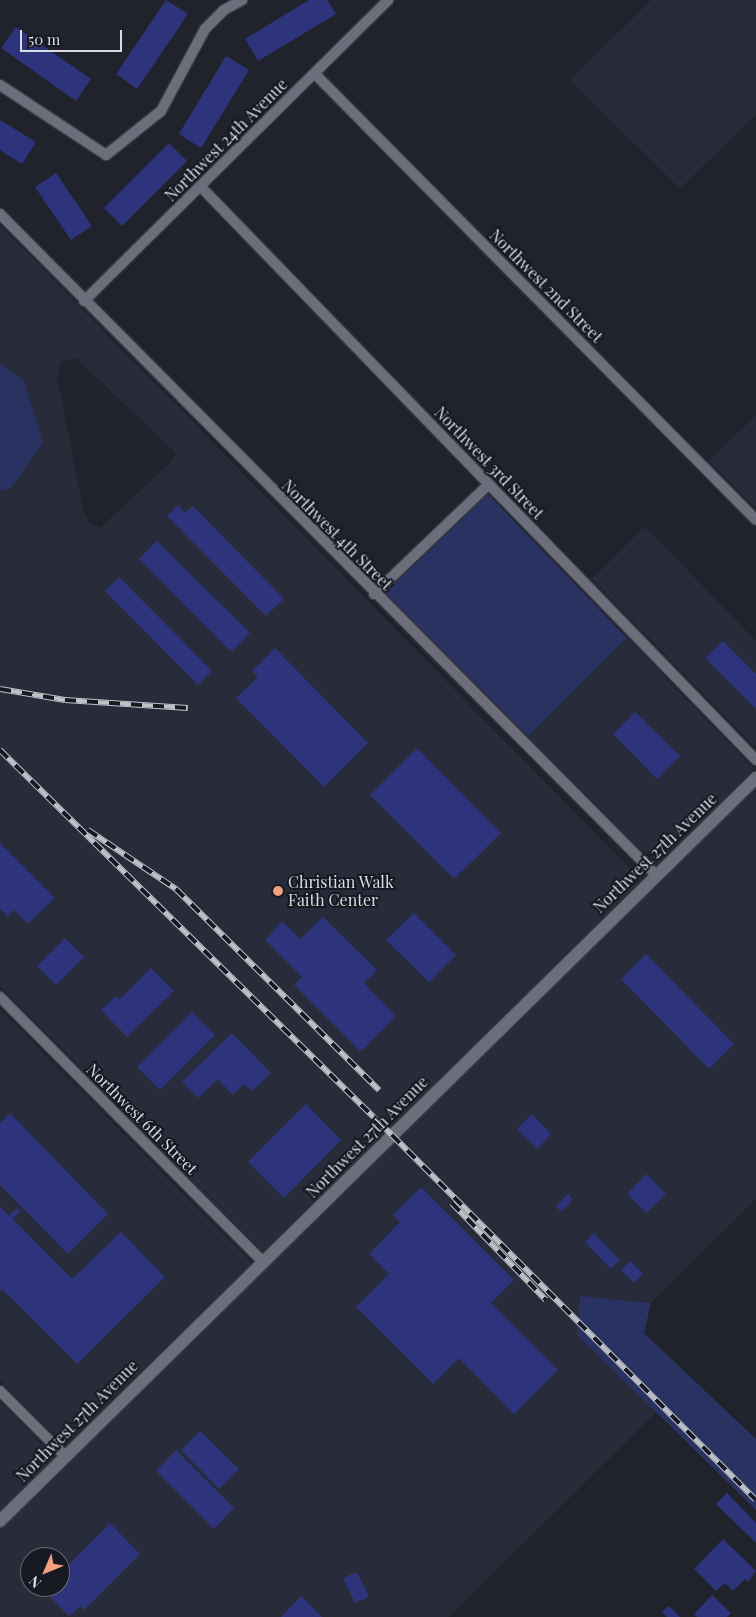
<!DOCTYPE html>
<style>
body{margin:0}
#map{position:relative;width:756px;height:1617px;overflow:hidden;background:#20222c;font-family:"Playfair Display",serif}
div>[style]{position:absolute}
.built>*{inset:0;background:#282b39}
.green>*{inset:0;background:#2a3261}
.building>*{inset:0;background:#2d347b}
.roads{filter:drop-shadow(1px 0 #3c3e46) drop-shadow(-1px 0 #3c3e46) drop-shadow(0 1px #3c3e46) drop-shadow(0 -1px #3c3e46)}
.street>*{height:10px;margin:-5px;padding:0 5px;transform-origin:5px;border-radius:5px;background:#6c6f7b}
.secondary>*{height:12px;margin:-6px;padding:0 6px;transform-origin:6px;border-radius:6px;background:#6c6f7b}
.rail>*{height:5.5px;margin-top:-2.75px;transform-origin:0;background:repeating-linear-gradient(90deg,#171922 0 11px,#bfc1c8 0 22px);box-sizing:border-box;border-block:1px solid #bfc1c8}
.dots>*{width:14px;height:14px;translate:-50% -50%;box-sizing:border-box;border:2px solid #171922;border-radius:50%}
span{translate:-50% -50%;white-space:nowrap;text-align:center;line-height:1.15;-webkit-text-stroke:4px #171922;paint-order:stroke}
.street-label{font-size:16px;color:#dadce3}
.poi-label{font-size:16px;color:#dadce3}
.left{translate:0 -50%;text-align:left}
.north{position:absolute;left:20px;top:1547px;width:50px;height:50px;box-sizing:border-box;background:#171922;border:1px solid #65676f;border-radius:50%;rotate:225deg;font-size:14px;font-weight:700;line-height:20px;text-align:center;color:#dadce3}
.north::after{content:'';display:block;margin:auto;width:18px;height:22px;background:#f2a07f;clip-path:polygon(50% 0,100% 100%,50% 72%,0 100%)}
.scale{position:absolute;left:20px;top:30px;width:102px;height:22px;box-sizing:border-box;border:2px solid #dadce3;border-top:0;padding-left:6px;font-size:15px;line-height:18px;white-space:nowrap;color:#dadce3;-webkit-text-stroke:4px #171922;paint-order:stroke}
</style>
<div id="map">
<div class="built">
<i style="clip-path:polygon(651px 0,756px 0,756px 114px,680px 189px,570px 80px)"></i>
<i style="clip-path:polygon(evenodd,0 225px,641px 880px,263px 1252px,0 986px,0 491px,10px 489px,24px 382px,0 364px,0 225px,76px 358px,176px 453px,170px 463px,100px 528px,89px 523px,83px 508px,57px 377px,61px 361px,76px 358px)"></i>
<i style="clip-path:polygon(756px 415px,756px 508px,709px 461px)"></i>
<i style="clip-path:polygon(645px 526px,756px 641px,756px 748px,592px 579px)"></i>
<i style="clip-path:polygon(627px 638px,754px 769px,656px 865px,528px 736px)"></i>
<i style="clip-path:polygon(evenodd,756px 787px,756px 1199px,651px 1303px,581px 1297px,577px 1335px,656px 1412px,449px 1617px,0 1617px,0 1530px,756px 787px,30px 1557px,60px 1557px,60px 1587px,30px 1587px,30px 1557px)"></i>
<i style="clip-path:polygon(0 1010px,252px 1263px,65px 1445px,0 1380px)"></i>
<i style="clip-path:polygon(0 1402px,54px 1457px,0 1511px)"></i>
</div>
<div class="green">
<i style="clip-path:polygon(0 364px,24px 381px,43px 443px,10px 489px,0 491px)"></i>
<i style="clip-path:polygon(488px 494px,627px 638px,528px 736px,385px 593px)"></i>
<i style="clip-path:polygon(580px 1296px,651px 1303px,644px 1333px,756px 1439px,756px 1510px,577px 1335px)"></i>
</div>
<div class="building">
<i style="clip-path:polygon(166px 0,188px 14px,137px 89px,116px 74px)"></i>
<i style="clip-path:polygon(309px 0,327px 0,336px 14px,258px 61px,245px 39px)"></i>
<i style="clip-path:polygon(16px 27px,91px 79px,76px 101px,1px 48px)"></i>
<i style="clip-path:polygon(226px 56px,249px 70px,201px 148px,179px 134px)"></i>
<i style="clip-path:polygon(0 120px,36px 142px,22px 164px,0 150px)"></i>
<i style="clip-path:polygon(169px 143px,187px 161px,122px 226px,104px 208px)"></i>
<i style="clip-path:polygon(56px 173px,92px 226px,71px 240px,35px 187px)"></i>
<i style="clip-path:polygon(178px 505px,185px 513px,193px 506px,284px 599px,266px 616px,167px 516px)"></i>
<i style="clip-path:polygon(157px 541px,250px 633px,231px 652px,139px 559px)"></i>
<i style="clip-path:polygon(119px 577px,212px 671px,198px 685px,105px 591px)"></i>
<i style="clip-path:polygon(723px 641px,756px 674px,756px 709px,705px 658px)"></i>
<i style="clip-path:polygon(275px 648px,368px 743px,324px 787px,236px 698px,258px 677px,252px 671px)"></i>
<i style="clip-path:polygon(635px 712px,680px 756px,657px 779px,613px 734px)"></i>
<i style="clip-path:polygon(417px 748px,501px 833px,454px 879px,370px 795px)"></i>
<i style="clip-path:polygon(0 843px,55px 898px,28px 924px,14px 910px,8px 917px,0 909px)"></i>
<i style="clip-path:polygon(414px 913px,456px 955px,429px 982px,386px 940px)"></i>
<i style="clip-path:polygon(323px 917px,377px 970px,364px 983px,396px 1016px,361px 1052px,294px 985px,302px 977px,265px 940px,282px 921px,300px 939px)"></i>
<i style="clip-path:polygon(65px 938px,84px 957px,56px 985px,37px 966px)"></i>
<i style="clip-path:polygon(646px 954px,734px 1044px,709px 1069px,621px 979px)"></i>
<i style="clip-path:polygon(151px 968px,174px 991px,127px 1037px,101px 1010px,116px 996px,120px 999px)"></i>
<i style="clip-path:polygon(192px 1012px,215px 1035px,160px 1090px,137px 1067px)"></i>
<i style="clip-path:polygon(232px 1033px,271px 1073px,252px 1091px,244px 1084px,233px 1095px,218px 1079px,198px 1098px,182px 1082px)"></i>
<i style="clip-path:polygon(306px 1104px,341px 1140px,284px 1198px,248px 1162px)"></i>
<i style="clip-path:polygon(10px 1113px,108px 1214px,68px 1254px,0 1185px,0 1123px)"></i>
<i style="clip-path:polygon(532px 1114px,551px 1134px,537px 1149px,517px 1129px)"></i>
<i style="clip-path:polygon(646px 1174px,666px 1194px,646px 1213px,627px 1194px)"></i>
<i style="clip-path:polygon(421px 1187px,514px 1280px,491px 1303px,558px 1370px,514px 1414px,459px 1358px,433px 1384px,356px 1307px,389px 1274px,369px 1254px,400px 1222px,393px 1215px)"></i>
<i style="clip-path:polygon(568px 1194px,573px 1200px,561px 1212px,556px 1206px)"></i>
<i style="clip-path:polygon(0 1206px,9px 1216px,17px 1208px,20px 1211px,13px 1219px,72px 1279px,121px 1232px,165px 1277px,77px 1364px,2px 1289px,0 1291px)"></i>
<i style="clip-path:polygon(594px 1233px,620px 1260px,611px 1269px,585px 1242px)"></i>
<i style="clip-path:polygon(630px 1261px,643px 1274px,634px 1283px,621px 1270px)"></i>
<i style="clip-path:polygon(200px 1431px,239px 1469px,219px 1489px,181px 1450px)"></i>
<i style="clip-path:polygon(176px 1450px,234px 1508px,214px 1529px,156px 1471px)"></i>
<i style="clip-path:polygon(727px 1493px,756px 1523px,756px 1543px,716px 1504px)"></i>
<i style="clip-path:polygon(110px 1523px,140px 1554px,84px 1610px,80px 1606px,69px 1616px,43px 1590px,60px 1587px,60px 1573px)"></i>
<i style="clip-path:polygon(723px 1539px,756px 1571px,748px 1582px,745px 1579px,733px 1591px,725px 1583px,716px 1591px,694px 1569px)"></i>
<i style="clip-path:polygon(357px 1572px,369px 1597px,355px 1603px,343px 1578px)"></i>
<i style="clip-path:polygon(712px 1595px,731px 1613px,727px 1617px,697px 1617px,694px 1614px)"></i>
<i style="clip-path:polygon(301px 1596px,322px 1617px,281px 1617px)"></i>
<i style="clip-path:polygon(669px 1606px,680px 1617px,667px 1617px,662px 1612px)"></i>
</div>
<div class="roads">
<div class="street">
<i style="left:315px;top:74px;width:627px;rotate:45.32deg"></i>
<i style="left:0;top:85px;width:127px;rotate:33.4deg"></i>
<i style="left:106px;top:155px;width:70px;rotate:-38.7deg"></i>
<i style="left:161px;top:111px;width:93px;rotate:-61.8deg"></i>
<i style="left:205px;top:29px;width:27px;rotate:-45deg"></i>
<i style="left:224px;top:10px;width:21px;rotate:-29deg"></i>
<i style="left:200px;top:186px;width:799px;rotate:45.91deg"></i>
<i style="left:0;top:214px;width:931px;rotate:45.22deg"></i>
<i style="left:84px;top:301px;width:428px;rotate:-44.7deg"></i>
<i style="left:374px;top:594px;width:159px;rotate:-43.7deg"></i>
<i style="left:0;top:997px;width:373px;rotate:45.2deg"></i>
<i style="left:0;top:1391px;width:92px;rotate:45deg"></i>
</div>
<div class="secondary">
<i style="left:0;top:1521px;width:1060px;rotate:-44.5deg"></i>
</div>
</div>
<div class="rail">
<i style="left:0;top:689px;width:66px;rotate:9.6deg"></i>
<i style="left:65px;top:700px;width:123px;rotate:3.7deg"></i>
<i style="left:0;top:750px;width:549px;rotate:44.48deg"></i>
<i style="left:392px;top:1135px;width:515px;rotate:45.08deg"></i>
<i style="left:88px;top:830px;width:106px;rotate:33.8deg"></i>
<i style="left:176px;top:889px;width:286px;rotate:44.7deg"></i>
<i style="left:452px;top:1203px;width:135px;rotate:45.9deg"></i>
</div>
<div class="dots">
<i style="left:278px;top:891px;background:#f2a07f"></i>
</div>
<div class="street-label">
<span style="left:226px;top:140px;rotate:-45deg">Northwest 24th Avenue</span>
<span style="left:546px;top:286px;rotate:45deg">Northwest 2nd Street</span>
<span style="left:489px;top:463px;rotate:46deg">Northwest 3rd Street</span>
<span style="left:337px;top:535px;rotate:45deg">Northwest 4th Street</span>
<span style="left:655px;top:853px;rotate:-44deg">Northwest 27th Avenue</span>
<span style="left:142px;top:1119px;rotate:45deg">Northwest 6th Street</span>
<span style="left:367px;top:1137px;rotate:-45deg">Northwest 27th Avenue</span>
<span style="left:77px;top:1421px;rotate:-45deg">Northwest 27th Avenue</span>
</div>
<div class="poi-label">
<span class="left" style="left:288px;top:891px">Christian Walk<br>Faith Center</span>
</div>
<div class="north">N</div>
<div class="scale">50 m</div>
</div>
